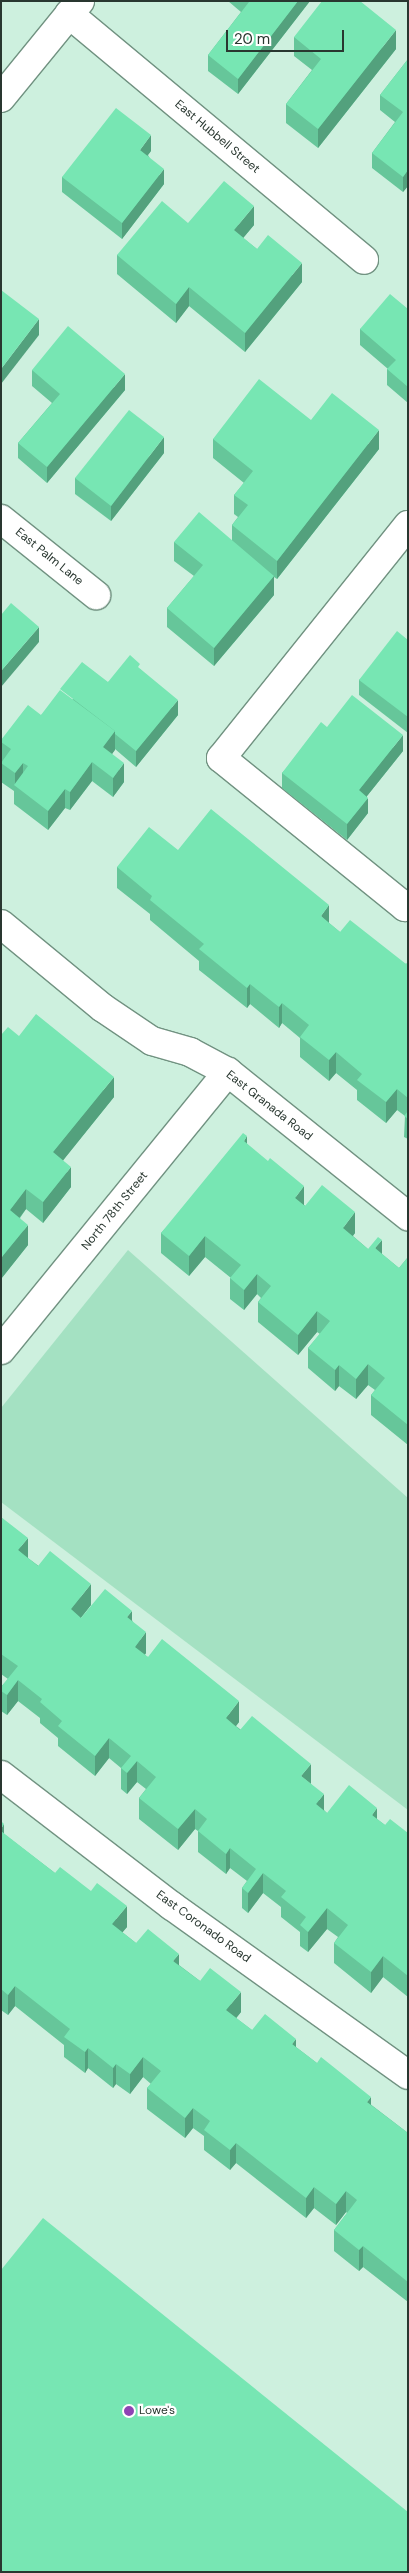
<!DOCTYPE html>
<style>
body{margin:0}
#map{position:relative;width:409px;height:2573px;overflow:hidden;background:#cdf0de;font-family:"DM Sans",sans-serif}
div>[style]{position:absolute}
.green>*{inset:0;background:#a4e1c2}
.roads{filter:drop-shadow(1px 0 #719281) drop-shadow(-1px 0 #719281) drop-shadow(0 1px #719281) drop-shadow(0 -1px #719281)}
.minor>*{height:28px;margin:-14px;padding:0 14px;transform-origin:14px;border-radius:14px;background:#fff}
.wall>*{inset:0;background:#66c69a}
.shaded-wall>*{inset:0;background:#53a17d}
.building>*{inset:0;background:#77e6b3}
.dots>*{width:14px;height:14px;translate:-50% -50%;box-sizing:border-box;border:2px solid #fff;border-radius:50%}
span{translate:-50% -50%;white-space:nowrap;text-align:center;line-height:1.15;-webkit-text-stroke:4.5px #fff;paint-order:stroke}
.street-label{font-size:12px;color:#293730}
.poi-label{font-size:12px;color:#293730}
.left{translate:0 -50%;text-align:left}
.frame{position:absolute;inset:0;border:2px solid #293730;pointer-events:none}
.scale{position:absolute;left:226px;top:30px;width:118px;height:22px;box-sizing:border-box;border:2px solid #293730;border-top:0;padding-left:6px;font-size:15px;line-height:18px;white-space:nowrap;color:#293730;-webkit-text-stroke:4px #fff;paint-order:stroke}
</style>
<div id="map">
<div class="green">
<i style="clip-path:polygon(128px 1250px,408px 1498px,408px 1810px,1px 1502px,1px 1408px)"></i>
</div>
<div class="roads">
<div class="minor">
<i style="left:69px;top:14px;width:384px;rotate:39.8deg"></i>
<i style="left:1px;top:98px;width:125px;rotate:-50.8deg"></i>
<i style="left:1px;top:519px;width:122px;rotate:38.7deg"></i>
<i style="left:408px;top:525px;width:299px;rotate:128.7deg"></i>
<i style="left:221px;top:758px;width:237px;rotate:39deg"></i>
<i style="left:405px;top:907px;width:4px;rotate:-45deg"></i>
<i style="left:1px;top:924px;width:132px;rotate:39.5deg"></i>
<i style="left:103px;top:1008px;width:59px;rotate:34deg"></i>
<i style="left:152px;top:1041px;width:40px;rotate:16deg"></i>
<i style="left:190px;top:1052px;width:43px;rotate:27.8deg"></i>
<i style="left:228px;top:1072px;width:231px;rotate:38.7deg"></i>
<i style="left:1px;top:1350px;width:359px;rotate:-50.8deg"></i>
<i style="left:1px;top:1775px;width:215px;rotate:37.5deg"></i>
<i style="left:172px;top:1906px;width:290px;rotate:35.6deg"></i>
</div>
</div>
<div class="wall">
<i style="clip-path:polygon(228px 1px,310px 1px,238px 94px,208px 71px,208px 55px,241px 12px)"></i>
<i style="clip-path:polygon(294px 37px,396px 49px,318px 148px,286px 123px,286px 104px,312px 70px,294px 56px)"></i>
<i style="clip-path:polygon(408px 59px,408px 186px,403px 192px,372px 168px,372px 153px,395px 122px,380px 110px,380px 95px)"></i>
<i style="clip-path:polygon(151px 151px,148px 155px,164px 184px,122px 239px,62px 192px,62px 177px)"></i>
<i style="clip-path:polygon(188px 223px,254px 225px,243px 238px,257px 249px,302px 282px,245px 352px,189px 306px,176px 323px,117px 274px,117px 255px)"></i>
<i style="clip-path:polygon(408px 309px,408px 403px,387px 385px,387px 369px,388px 369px,360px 345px,360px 329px)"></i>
<i style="clip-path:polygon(32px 370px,125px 390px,47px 483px,18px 458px,18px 443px,52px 403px,32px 386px)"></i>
<i style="clip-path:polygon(311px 420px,379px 449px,277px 579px,274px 577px,274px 595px,214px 666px,167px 627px,167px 608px,194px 576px,174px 561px,174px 542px,232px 540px,232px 525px,238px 517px,234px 514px,234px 495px,244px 483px,213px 458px,213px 439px)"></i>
<i style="clip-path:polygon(164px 453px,111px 521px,75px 494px,75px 478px)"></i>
<i style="clip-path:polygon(408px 640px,408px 733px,359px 695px,359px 680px)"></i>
<i style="clip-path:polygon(140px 669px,178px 715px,136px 767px,115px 749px,112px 754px,124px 782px,113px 797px,92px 781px,70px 810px,65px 808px,48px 830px,14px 804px,14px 791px,1px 782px,1px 740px,41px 715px,108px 682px)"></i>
<i style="clip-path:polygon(327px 727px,403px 751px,367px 796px,368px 813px,347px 840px,282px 788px,282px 773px)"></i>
<i style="clip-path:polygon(178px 850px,329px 923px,340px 932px,406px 964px,408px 963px,408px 1139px,404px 1137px,405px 1116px,397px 1110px,386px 1123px,357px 1100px,357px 1090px,336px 1073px,329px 1081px,300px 1057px,300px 1038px,282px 1023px,279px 1028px,250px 1004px,247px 1008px,199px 970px,199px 961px,150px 920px,150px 914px,117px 888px,117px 867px)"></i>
<i style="clip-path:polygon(19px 1036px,114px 1097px,63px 1160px,71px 1187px,43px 1223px,26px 1209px,20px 1218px,28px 1245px,1px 1279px)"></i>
<i style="clip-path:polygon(247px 1144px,304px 1205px,355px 1233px,353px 1236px,368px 1249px,382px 1254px,399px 1268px,408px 1257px,408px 1445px,371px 1415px,371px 1395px,375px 1390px,368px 1385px,356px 1399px,339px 1386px,335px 1391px,308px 1368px,308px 1348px,320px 1334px,317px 1332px,298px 1355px,258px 1322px,258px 1302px,261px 1298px,257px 1294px,244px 1310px,230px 1299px,230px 1278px,231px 1278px,205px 1257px,189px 1276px,161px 1253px,161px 1233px)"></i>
<i style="clip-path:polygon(1px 1517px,28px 1558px,91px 1605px,81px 1618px,132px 1620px,146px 1653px,145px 1655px,239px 1722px,236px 1726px,311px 1784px,324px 1810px,327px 1813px,377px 1819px,385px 1825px,408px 1833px,408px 1997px,383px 1977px,371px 1993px,334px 1963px,334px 1943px,338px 1937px,327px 1929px,308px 1952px,300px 1946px,300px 1932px,281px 1917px,281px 1907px,263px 1893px,248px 1913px,242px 1908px,242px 1888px,247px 1881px,230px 1868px,226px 1874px,198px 1852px,198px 1831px,195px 1829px,178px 1850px,139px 1819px,139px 1798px,146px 1789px,137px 1782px,127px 1794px,121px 1789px,121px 1768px,109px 1758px,95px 1776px,58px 1746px,58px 1738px,40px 1723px,40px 1718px,18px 1701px,7px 1715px,1px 1711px,1px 1687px,8px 1679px,1px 1674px)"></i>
<i style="clip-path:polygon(1px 1821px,4px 1834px,55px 1873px,127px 1927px,122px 1932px,136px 1943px,179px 1965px,241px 2012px,236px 2018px,252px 2030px,296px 2047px,408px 2133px,408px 2302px,363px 2267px,359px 2271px,334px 2251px,334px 2230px,347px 2213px,346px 2212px,336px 2225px,314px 2208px,306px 2218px,236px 2163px,230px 2170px,204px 2150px,204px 2136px,193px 2128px,185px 2138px,147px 2109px,147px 2088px,151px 2084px,143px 2077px,130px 2094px,116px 2084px,113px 2088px,88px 2068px,85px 2073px,64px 2057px,64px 2045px,15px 2006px,8px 2015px,1px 2010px)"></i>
</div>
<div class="shaded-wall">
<i style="clip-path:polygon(298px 1px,310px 1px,238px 94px,238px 79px)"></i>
<i style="clip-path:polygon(396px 30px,396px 49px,318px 148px,318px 129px)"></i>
<i style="clip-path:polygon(151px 135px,151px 151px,140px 165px,140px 150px)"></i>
<i style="clip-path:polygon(164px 169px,164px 184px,122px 239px,122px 223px)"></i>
<i style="clip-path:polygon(408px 170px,408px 186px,403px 192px,403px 177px)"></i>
<i style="clip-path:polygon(254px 206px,254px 225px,234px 249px,234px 230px)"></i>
<i style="clip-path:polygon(302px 263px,302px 282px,245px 352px,245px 333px)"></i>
<i style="clip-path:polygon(189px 287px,189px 306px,176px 323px,176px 304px)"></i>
<i style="clip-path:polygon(39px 319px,39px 335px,1px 384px,1px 369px)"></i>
<i style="clip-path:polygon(125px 374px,125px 390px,47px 483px,47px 467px)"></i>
<i style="clip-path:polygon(379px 430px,379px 449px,277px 579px,277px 561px)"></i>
<i style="clip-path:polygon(164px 437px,164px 453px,111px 521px,111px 506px)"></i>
<i style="clip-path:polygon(274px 576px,274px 595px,214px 666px,214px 648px)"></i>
<i style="clip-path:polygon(39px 627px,39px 642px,1px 687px,1px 671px)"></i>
<i style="clip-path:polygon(178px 700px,178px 715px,136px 767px,136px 751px)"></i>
<i style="clip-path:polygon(115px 731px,115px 750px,103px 766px,103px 747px)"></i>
<i style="clip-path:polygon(403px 735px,403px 751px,359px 806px,359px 790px)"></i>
<i style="clip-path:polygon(92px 762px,92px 781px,70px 810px,70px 792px)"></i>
<i style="clip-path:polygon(23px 763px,23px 782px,15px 786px,15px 773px)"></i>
<i style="clip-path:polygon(124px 763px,124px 782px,113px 797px,113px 778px)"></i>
<i style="clip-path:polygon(65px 789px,65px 808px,48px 830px,48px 811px)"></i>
<i style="clip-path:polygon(368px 798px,368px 813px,347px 840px,347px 824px)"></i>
<i style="clip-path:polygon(329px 905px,329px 926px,321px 916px)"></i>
<i style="clip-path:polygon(250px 984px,250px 1004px,247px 1008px,247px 988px)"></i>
<i style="clip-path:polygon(282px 1003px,282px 1023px,279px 1028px,279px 1007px)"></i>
<i style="clip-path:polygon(336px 1052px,336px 1073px,329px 1081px,329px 1060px)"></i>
<i style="clip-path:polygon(114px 1077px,114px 1097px,53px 1173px,53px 1152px)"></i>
<i style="clip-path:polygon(397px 1089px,397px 1110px,386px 1123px,386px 1102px)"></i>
<i style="clip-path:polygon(247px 1136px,247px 1157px,244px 1141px)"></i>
<i style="clip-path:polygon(71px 1167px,71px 1187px,43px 1223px,43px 1202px)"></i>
<i style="clip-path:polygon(304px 1186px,304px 1206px,295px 1198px)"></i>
<i style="clip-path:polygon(26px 1189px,26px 1209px,10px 1230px,10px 1210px)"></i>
<i style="clip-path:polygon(355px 1212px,355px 1233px,343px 1248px,343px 1228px)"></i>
<i style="clip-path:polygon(28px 1225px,28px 1245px,1px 1279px,1px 1258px)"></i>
<i style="clip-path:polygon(205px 1236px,205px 1257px,189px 1276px,189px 1256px)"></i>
<i style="clip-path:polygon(382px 1240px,382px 1260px,375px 1248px)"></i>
<i style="clip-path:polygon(257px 1274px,257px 1294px,244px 1310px,244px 1290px)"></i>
<i style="clip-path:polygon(317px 1311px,317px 1332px,298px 1355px,298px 1335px)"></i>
<i style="clip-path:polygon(368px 1364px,368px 1385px,356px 1399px,356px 1379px)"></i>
<i style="clip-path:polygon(339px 1365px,339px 1386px,335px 1391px,335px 1370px)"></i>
<i style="clip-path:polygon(28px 1538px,28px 1559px,18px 1550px)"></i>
<i style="clip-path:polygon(91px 1584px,91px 1605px,71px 1630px,71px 1609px)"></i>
<i style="clip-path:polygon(132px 1611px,132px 1632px,127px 1617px)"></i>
<i style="clip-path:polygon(146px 1632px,146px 1653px,135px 1667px,135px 1647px)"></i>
<i style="clip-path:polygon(18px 1680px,18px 1701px,7px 1715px,7px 1695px)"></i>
<i style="clip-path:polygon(239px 1701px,239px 1722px,226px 1739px,226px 1718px)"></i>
<i style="clip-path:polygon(109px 1738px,109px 1758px,95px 1776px,95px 1756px)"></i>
<i style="clip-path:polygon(137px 1761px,137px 1782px,127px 1794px,127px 1773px)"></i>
<i style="clip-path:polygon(311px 1764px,311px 1784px,301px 1776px)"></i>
<i style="clip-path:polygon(324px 1794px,324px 1815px,316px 1804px)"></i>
<i style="clip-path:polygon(377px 1808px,377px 1829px,372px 1815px)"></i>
<i style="clip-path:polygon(195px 1809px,195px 1829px,178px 1850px,178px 1829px)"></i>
<i style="clip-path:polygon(4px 1824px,4px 1844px,1px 1849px,1px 1829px)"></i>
<i style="clip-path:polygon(230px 1848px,230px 1868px,226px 1874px,226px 1854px)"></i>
<i style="clip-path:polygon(263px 1873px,263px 1893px,248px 1913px,248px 1893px)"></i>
<i style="clip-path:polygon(127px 1906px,127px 1927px,112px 1945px,112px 1924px)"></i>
<i style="clip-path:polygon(327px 1908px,327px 1929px,308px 1952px,308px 1932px)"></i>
<i style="clip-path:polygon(179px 1954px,179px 1974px,173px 1961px)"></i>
<i style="clip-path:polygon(383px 1956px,383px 1977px,371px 1993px,371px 1972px)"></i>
<i style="clip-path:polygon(15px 1986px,15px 2006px,8px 2015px,8px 1995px)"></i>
<i style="clip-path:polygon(241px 1992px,241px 2012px,226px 2031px,226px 2010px)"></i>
<i style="clip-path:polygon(296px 2039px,296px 2059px,292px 2044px)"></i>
<i style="clip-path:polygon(88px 2048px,88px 2068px,85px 2073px,85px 2052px)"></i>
<i style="clip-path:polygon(143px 2057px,143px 2077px,130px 2094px,130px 2074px)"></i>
<i style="clip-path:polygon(116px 2064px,116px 2084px,113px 2088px,113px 2068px)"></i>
<i style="clip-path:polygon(371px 2097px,371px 2117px,367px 2102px)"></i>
<i style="clip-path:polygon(193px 2108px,193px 2128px,185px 2138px,185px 2118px)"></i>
<i style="clip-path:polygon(236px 2143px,236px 2163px,230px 2170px,230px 2150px)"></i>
<i style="clip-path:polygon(314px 2187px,314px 2208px,306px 2218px,306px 2198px)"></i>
<i style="clip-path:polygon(346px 2191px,346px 2212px,336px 2225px,336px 2204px)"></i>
<i style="clip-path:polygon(363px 2246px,363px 2267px,359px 2271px,359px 2250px)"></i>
</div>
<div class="building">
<i style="clip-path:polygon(248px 1px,298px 1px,238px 79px,208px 55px,249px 2px)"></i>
<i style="clip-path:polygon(322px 1px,360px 1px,396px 30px,318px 129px,286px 104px,321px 59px,294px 37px)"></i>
<i style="clip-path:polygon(408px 59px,408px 170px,403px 177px,372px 153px,403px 112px,380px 95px)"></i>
<i style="clip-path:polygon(116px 108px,151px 135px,140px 150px,164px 169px,122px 223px,62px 177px)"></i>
<i style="clip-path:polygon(224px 181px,254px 206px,234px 230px,257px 249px,268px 235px,302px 263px,245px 333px,189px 287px,176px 304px,117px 255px,162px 201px,188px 223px)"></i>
<i style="clip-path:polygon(1px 290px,39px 319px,1px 369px)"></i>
<i style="clip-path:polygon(390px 294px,408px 309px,408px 387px,387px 369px,396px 360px,360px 329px)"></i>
<i style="clip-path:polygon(68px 326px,125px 374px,47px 467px,18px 443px,60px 394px,32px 370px)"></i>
<i style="clip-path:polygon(259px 379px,311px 420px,332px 393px,379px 430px,277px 561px,232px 525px,248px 505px,234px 495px,253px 471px,213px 439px)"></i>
<i style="clip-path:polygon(129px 410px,164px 437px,111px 506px,75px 478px)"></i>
<i style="clip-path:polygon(199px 512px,274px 576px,214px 648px,167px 608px,203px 565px,174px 542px)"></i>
<i style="clip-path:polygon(11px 603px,39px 627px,1px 671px,1px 615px)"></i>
<i style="clip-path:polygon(397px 631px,408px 640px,408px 717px,359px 680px)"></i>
<i style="clip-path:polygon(130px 655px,140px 664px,138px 667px,178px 700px,136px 751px,115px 734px,115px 731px,60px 689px,82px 662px,108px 682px)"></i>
<i style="clip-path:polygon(60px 690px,115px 731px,103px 747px,124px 763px,113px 778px,92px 762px,70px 792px,65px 789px,48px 811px,14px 785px,28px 766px,23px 763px,15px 773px,1px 763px,11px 749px,1px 742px,1px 740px,28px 705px,41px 715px)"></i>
<i style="clip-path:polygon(352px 695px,403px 735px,359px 790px,368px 798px,347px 824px,282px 773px,321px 722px,327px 727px)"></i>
<i style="clip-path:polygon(211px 809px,329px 905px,321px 916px,340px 932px,350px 920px,406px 964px,407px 963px,408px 963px,408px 1098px,397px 1089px,386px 1102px,357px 1080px,362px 1074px,336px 1052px,329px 1060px,300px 1037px,309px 1025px,282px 1003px,279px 1007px,250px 984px,247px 988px,199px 949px,204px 944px,150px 900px,152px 896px,117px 867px,149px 827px,178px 850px)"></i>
<i style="clip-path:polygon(36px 1014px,114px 1077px,53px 1152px,71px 1167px,43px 1202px,26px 1189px,10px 1210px,28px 1225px,1px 1258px,1px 1035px,8px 1027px,19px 1036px)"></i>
<i style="clip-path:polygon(408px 1111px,408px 1119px,404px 1116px)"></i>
<i style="clip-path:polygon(243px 1133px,247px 1136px,244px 1141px,268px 1161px,270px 1158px,304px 1186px,295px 1198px,305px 1206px,322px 1185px,355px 1212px,343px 1228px,368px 1249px,378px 1237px,382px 1240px,375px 1248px,399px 1268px,408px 1257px,408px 1425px,371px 1395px,385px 1378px,368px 1364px,356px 1379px,339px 1365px,335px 1370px,308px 1348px,330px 1321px,317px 1311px,298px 1335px,258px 1302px,271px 1286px,257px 1274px,244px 1290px,230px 1278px,241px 1265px,205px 1236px,189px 1256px,161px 1233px)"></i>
<i style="clip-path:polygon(1px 1517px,28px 1538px,18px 1550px,38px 1566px,50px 1551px,91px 1584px,71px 1609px,81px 1618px,105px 1589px,132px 1611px,127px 1617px,146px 1632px,135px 1647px,148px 1657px,162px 1639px,239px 1701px,226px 1718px,240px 1730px,252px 1716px,311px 1764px,301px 1776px,324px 1794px,316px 1804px,327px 1813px,349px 1785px,377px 1808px,372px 1815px,385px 1825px,390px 1819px,408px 1833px,408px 1976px,383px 1956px,371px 1972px,334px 1943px,348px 1925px,327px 1908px,308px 1932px,300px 1925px,306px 1917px,281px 1897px,286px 1891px,263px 1873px,248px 1893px,242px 1888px,256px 1869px,230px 1848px,226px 1854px,198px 1831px,207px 1819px,195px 1809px,178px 1829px,139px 1798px,156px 1777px,137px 1761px,127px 1773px,121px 1768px,131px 1756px,109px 1738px,95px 1756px,58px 1726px,62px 1721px,40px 1702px,42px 1699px,18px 1680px,7px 1695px,1px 1691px,1px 1687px,18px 1666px,1px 1654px)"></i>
<i style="clip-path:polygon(1px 1821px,4px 1824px,1px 1829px)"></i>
<i style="clip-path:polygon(1px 1831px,55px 1873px,60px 1867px,91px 1891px,97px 1883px,127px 1906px,112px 1924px,136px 1943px,148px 1929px,179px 1954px,173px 1961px,200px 1981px,210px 1968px,241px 1992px,226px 2010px,252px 2030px,265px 2014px,296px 2039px,292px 2044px,317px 2063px,321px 2057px,371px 2097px,367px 2102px,408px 2133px,408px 2282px,363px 2246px,359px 2250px,334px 2230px,357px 2200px,346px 2191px,336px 2204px,314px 2187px,306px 2198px,236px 2143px,230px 2150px,204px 2130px,210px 2121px,193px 2108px,185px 2118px,147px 2088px,161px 2071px,143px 2057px,130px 2074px,116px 2064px,113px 2068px,88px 2048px,85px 2052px,64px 2037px,70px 2029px,15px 1986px,8px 1995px,1px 1989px)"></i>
<i style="clip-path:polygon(43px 2218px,408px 2512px,408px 2572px,1px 2572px,1px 2270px)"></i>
</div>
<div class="dots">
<i style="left:129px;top:2411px;background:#8e43b4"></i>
</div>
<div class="street-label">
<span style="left:217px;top:137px;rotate:40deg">East Hubbell Street</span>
<span style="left:49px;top:557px;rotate:39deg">East Palm Lane</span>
<span style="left:269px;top:1106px;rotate:38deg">East Granada Road</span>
<span style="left:115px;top:1211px;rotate:-51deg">North 78th Street</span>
<span style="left:203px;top:1927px;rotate:36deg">East Coronado Road</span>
</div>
<div class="poi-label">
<span class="left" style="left:139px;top:2411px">Lowe's</span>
</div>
<div class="frame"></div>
<div class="scale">20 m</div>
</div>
